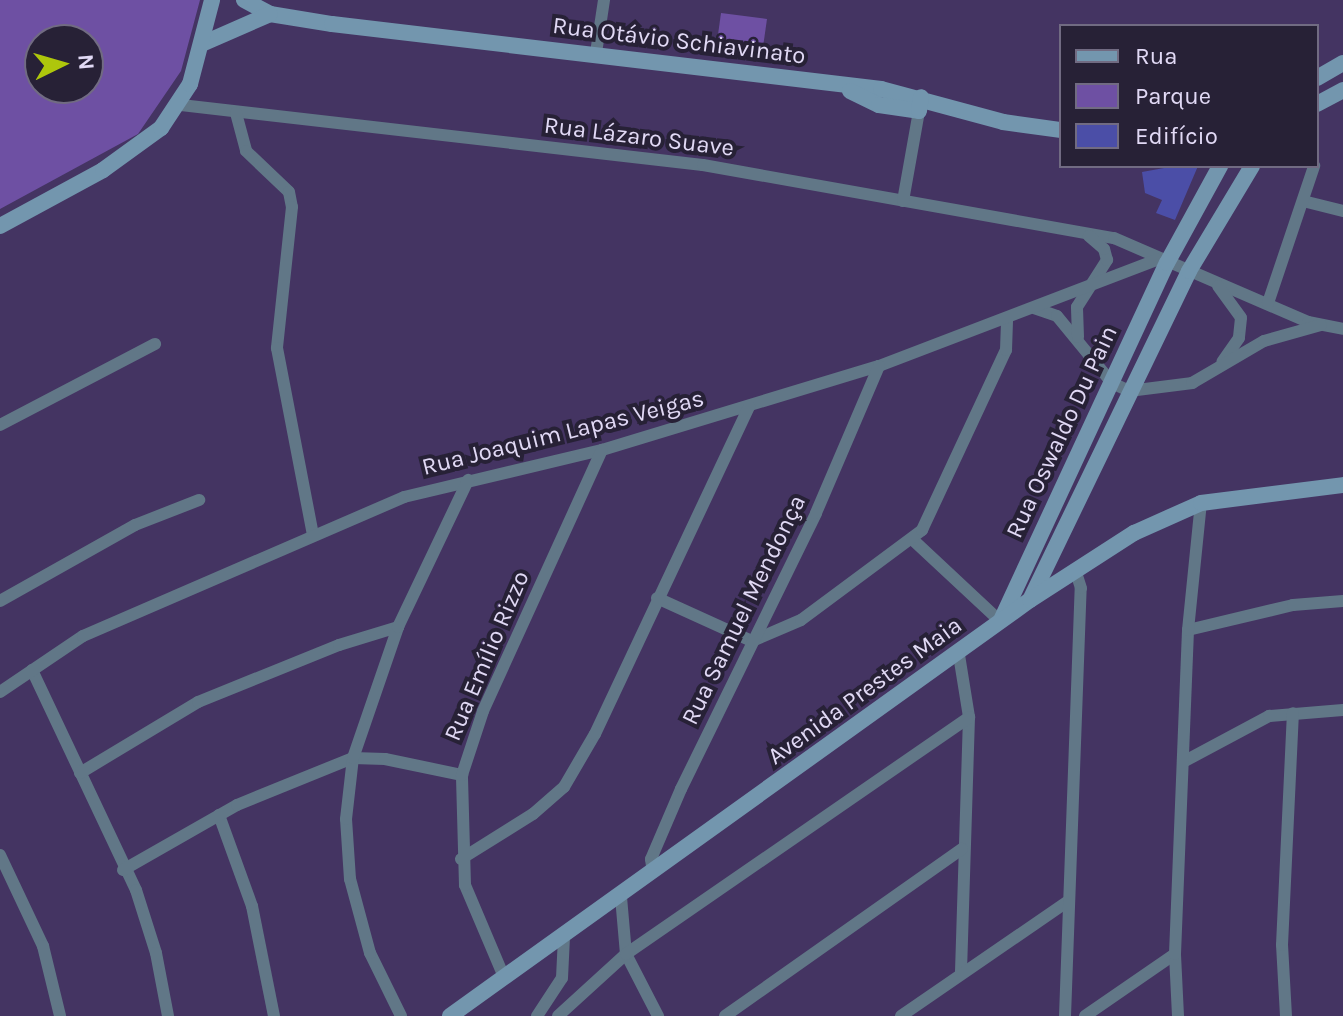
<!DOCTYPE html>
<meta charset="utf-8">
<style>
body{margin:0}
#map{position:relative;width:1343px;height:1016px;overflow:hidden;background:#443462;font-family:Karla,sans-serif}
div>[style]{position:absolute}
.green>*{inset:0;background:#6e50a3}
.building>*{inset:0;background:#4b4ea7}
.street>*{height:12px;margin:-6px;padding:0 6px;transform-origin:6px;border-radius:6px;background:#617787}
.secondary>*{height:16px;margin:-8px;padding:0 8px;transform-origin:8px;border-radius:8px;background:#7396ae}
span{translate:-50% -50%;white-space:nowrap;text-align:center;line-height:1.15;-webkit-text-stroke:8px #272136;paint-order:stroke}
.street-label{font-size:24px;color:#e1d9f5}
.legend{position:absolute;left:1059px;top:24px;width:260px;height:144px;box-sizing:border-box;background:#272136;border:2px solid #716b82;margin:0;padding:10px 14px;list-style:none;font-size:24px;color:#e1d9f5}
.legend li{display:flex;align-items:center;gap:16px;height:40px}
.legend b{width:40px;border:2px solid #716b82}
.north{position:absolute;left:24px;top:24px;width:80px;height:80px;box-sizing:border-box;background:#272136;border:2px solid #716b82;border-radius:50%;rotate:85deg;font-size:22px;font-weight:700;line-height:32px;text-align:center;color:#e1d9f5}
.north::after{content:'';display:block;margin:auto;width:28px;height:36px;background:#aec60c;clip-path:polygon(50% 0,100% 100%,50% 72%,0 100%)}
</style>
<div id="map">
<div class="green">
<i style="clip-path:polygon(evenodd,0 0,200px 0,181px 71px,138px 134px,0 209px,0 0,40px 40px,88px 40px,88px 88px,40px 88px,40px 40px)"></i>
<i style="clip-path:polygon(721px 13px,767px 19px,763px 47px,717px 42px)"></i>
</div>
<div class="building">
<i style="clip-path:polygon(1175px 166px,1198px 166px,1175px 220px,1156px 213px,1162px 200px,1145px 193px,1142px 172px)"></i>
</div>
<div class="street">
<i style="left:596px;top:53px;width:54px;rotate:-81.4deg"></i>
<i style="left:181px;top:105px;width:525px;rotate:6.56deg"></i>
<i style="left:703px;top:165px;width:417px;rotate:10.1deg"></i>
<i style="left:1114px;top:238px;width:211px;rotate:23.4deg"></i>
<i style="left:1308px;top:322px;width:36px;rotate:11deg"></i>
<i style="left:236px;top:113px;width:39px;rotate:75deg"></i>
<i style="left:246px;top:151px;width:59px;rotate:43.6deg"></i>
<i style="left:289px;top:192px;width:15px;rotate:79deg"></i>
<i style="left:292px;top:207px;width:142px;rotate:96.1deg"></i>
<i style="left:277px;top:348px;width:190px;rotate:79.1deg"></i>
<i style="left:903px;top:201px;width:91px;rotate:-79.9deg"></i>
<i style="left:1303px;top:201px;width:41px;rotate:14deg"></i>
<i style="left:1218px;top:286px;width:39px;rotate:54deg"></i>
<i style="left:1241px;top:318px;width:20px;rotate:96deg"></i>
<i style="left:1239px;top:338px;width:29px;rotate:125deg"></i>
<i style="left:1268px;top:303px;width:145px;rotate:-71.4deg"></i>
<i style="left:1034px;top:308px;width:24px;rotate:19deg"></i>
<i style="left:1057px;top:316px;width:87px;rotate:50.6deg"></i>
<i style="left:1112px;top:383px;width:19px;rotate:25deg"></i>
<i style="left:1129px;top:391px;width:64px;rotate:-7.2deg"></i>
<i style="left:1192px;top:383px;width:83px;rotate:-30.3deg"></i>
<i style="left:1264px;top:341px;width:59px;rotate:-15.7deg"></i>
<i style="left:1078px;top:337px;width:30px;rotate:-92deg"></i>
<i style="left:1077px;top:307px;width:56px;rotate:-57.4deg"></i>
<i style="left:1107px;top:260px;width:11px;rotate:-105deg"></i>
<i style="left:1104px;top:249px;width:20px;rotate:-139deg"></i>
<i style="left:0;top:425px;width:175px;rotate:-27.6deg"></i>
<i style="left:912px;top:539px;width:120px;rotate:43deg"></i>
<i style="left:657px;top:598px;width:104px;rotate:24.4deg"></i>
<i style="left:0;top:601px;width:155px;rotate:-29.4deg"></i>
<i style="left:135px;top:525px;width:69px;rotate:-21.3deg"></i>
<i style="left:1188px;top:630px;width:108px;rotate:-13.4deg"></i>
<i style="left:1293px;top:605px;width:50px;rotate:-4.6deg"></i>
<i style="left:752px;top:641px;width:53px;rotate:-23.2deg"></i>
<i style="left:801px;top:620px;width:151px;rotate:-36.6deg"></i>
<i style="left:922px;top:530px;width:199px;rotate:-65deg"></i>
<i style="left:1006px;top:350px;width:30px;rotate:-88deg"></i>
<i style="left:959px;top:655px;width:63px;rotate:80.8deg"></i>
<i style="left:969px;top:717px;width:257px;rotate:91.8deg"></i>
<i style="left:32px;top:670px;width:243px;rotate:64.7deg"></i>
<i style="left:136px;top:890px;width:66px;rotate:72.4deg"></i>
<i style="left:156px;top:953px;width:64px;rotate:79.2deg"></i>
<i style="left:0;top:692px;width:100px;rotate:-34deg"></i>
<i style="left:83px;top:636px;width:350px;rotate:-23.4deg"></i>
<i style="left:404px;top:497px;width:204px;rotate:-13.4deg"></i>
<i style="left:602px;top:450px;width:289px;rotate:-16.9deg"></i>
<i style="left:879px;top:366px;width:298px;rotate:-20.9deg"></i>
<i style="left:1183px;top:762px;width:98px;rotate:-28.1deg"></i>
<i style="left:1269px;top:716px;width:74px;rotate:-4.6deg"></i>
<i style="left:80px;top:773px;width:138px;rotate:-31deg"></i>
<i style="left:198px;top:702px;width:152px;rotate:-22deg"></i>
<i style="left:339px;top:645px;width:62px;rotate:-17deg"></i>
<i style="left:219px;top:815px;width:97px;rotate:70.1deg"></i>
<i style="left:252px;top:906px;width:112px;rotate:78.7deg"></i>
<i style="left:0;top:855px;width:101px;rotate:64.7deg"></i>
<i style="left:43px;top:946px;width:72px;rotate:76.3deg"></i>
<i style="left:461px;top:859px;width:85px;rotate:-32deg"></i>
<i style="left:533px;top:814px;width:41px;rotate:-41.1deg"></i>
<i style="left:564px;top:787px;width:61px;rotate:-59.7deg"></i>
<i style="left:595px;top:734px;width:362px;rotate:-64.8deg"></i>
<i style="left:123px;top:870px;width:131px;rotate:-29.7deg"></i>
<i style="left:237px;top:805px;width:125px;rotate:-22.1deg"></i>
<i style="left:353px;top:758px;width:32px;rotate:2deg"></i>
<i style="left:385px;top:759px;width:79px;rotate:11.7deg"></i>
<i style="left:653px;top:872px;width:13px;rotate:-99deg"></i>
<i style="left:651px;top:859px;width:76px;rotate:-66.8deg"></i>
<i style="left:681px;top:789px;width:307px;rotate:-63.9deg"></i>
<i style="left:816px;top:513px;width:160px;rotate:-66.8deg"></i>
<i style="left:621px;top:897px;width:57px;rotate:85deg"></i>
<i style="left:626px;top:954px;width:70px;rotate:62.7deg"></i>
<i style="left:504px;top:977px;width:100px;rotate:-113deg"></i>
<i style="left:465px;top:885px;width:110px;rotate:-91.6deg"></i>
<i style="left:462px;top:775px;width:67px;rotate:-71.8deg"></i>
<i style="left:483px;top:711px;width:287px;rotate:-65.5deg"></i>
<i style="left:401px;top:1016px;width:70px;rotate:-116.2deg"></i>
<i style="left:370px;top:953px;width:77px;rotate:-105.1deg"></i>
<i style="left:350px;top:879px;width:60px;rotate:-93.8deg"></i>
<i style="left:346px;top:819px;width:61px;rotate:-83.5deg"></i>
<i style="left:353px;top:758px;width:139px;rotate:-71deg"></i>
<i style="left:398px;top:627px;width:163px;rotate:-64.5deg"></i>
<i style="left:537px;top:1016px;width:45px;rotate:-56.7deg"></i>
<i style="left:562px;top:978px;width:41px;rotate:-87.2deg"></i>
<i style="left:558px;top:1016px;width:92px;rotate:-42.4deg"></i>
<i style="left:626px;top:954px;width:417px;rotate:-34.6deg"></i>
<i style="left:725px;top:1016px;width:290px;rotate:-35.2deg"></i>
<i style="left:901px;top:1016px;width:201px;rotate:-34.5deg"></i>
<i style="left:1065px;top:1016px;width:428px;rotate:-87.9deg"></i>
<i style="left:1081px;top:588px;width:19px;rotate:-108deg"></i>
<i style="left:1085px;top:1016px;width:109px;rotate:-34.6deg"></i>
<i style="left:1178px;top:1016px;width:62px;rotate:-92.8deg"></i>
<i style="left:1175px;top:954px;width:324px;rotate:-87.7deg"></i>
<i style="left:1188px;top:630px;width:128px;rotate:-84.2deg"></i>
<i style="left:1286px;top:1016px;width:71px;rotate:-93.2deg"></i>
<i style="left:1282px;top:945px;width:232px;rotate:-87.3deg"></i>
</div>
<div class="secondary">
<i style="left:244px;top:0;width:30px;rotate:28deg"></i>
<i style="left:270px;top:14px;width:63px;rotate:9.2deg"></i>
<i style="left:332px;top:24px;width:553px;rotate:6.75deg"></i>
<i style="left:881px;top:89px;width:126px;rotate:15.1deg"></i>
<i style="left:1003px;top:122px;width:59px;rotate:7.9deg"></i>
<i style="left:204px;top:43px;width:72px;rotate:-23.7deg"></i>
<i style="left:1317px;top:78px;width:30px;rotate:-30deg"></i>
<i style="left:850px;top:91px;width:32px;rotate:26deg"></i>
<i style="left:879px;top:105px;width:40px;rotate:8.5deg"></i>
<i style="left:919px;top:111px;width:14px;rotate:-82deg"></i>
<i style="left:1317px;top:104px;width:30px;rotate:-28deg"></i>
<i style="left:0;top:226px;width:117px;rotate:-28.5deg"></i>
<i style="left:103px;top:170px;width:72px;rotate:-35.9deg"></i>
<i style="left:161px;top:128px;width:53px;rotate:-56.6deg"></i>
<i style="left:190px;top:84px;width:87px;rotate:-75.3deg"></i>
<i style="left:1031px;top:598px;width:363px;rotate:-64.2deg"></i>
<i style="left:1189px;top:271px;width:122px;rotate:-59deg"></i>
<i style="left:1002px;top:618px;width:391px;rotate:-65.1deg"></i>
<i style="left:1167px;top:263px;width:111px;rotate:-61.3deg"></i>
<i style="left:450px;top:1016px;width:714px;rotate:-35.65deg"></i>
<i style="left:1030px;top:600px;width:124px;rotate:-32.8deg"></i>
<i style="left:1134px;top:533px;width:73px;rotate:-24.1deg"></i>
<i style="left:1201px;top:503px;width:143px;rotate:-7.2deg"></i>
</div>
<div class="street-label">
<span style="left:679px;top:41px;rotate:7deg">Rua Otávio Schiavinato</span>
<span style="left:639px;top:137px;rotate:7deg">Rua Lázaro Suave</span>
<span style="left:1062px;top:432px;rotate:-65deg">Rua Oswaldo Du Pain</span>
<span style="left:563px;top:433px;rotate:-14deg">Rua Joaquim Lapas Veigas</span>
<span style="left:744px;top:610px;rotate:-64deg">Rua Samuel Mendonça</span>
<span style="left:487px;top:656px;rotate:-67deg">Rua Emílio Rizzo</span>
<span style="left:865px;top:691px;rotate:-36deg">Avenida Prestes Maia</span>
</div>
<ul class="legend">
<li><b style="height:10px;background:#7396ae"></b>Rua</li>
<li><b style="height:22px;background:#6e50a3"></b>Parque</li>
<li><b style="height:22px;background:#4b4ea7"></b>Edifício</li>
</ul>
<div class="north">N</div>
</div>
